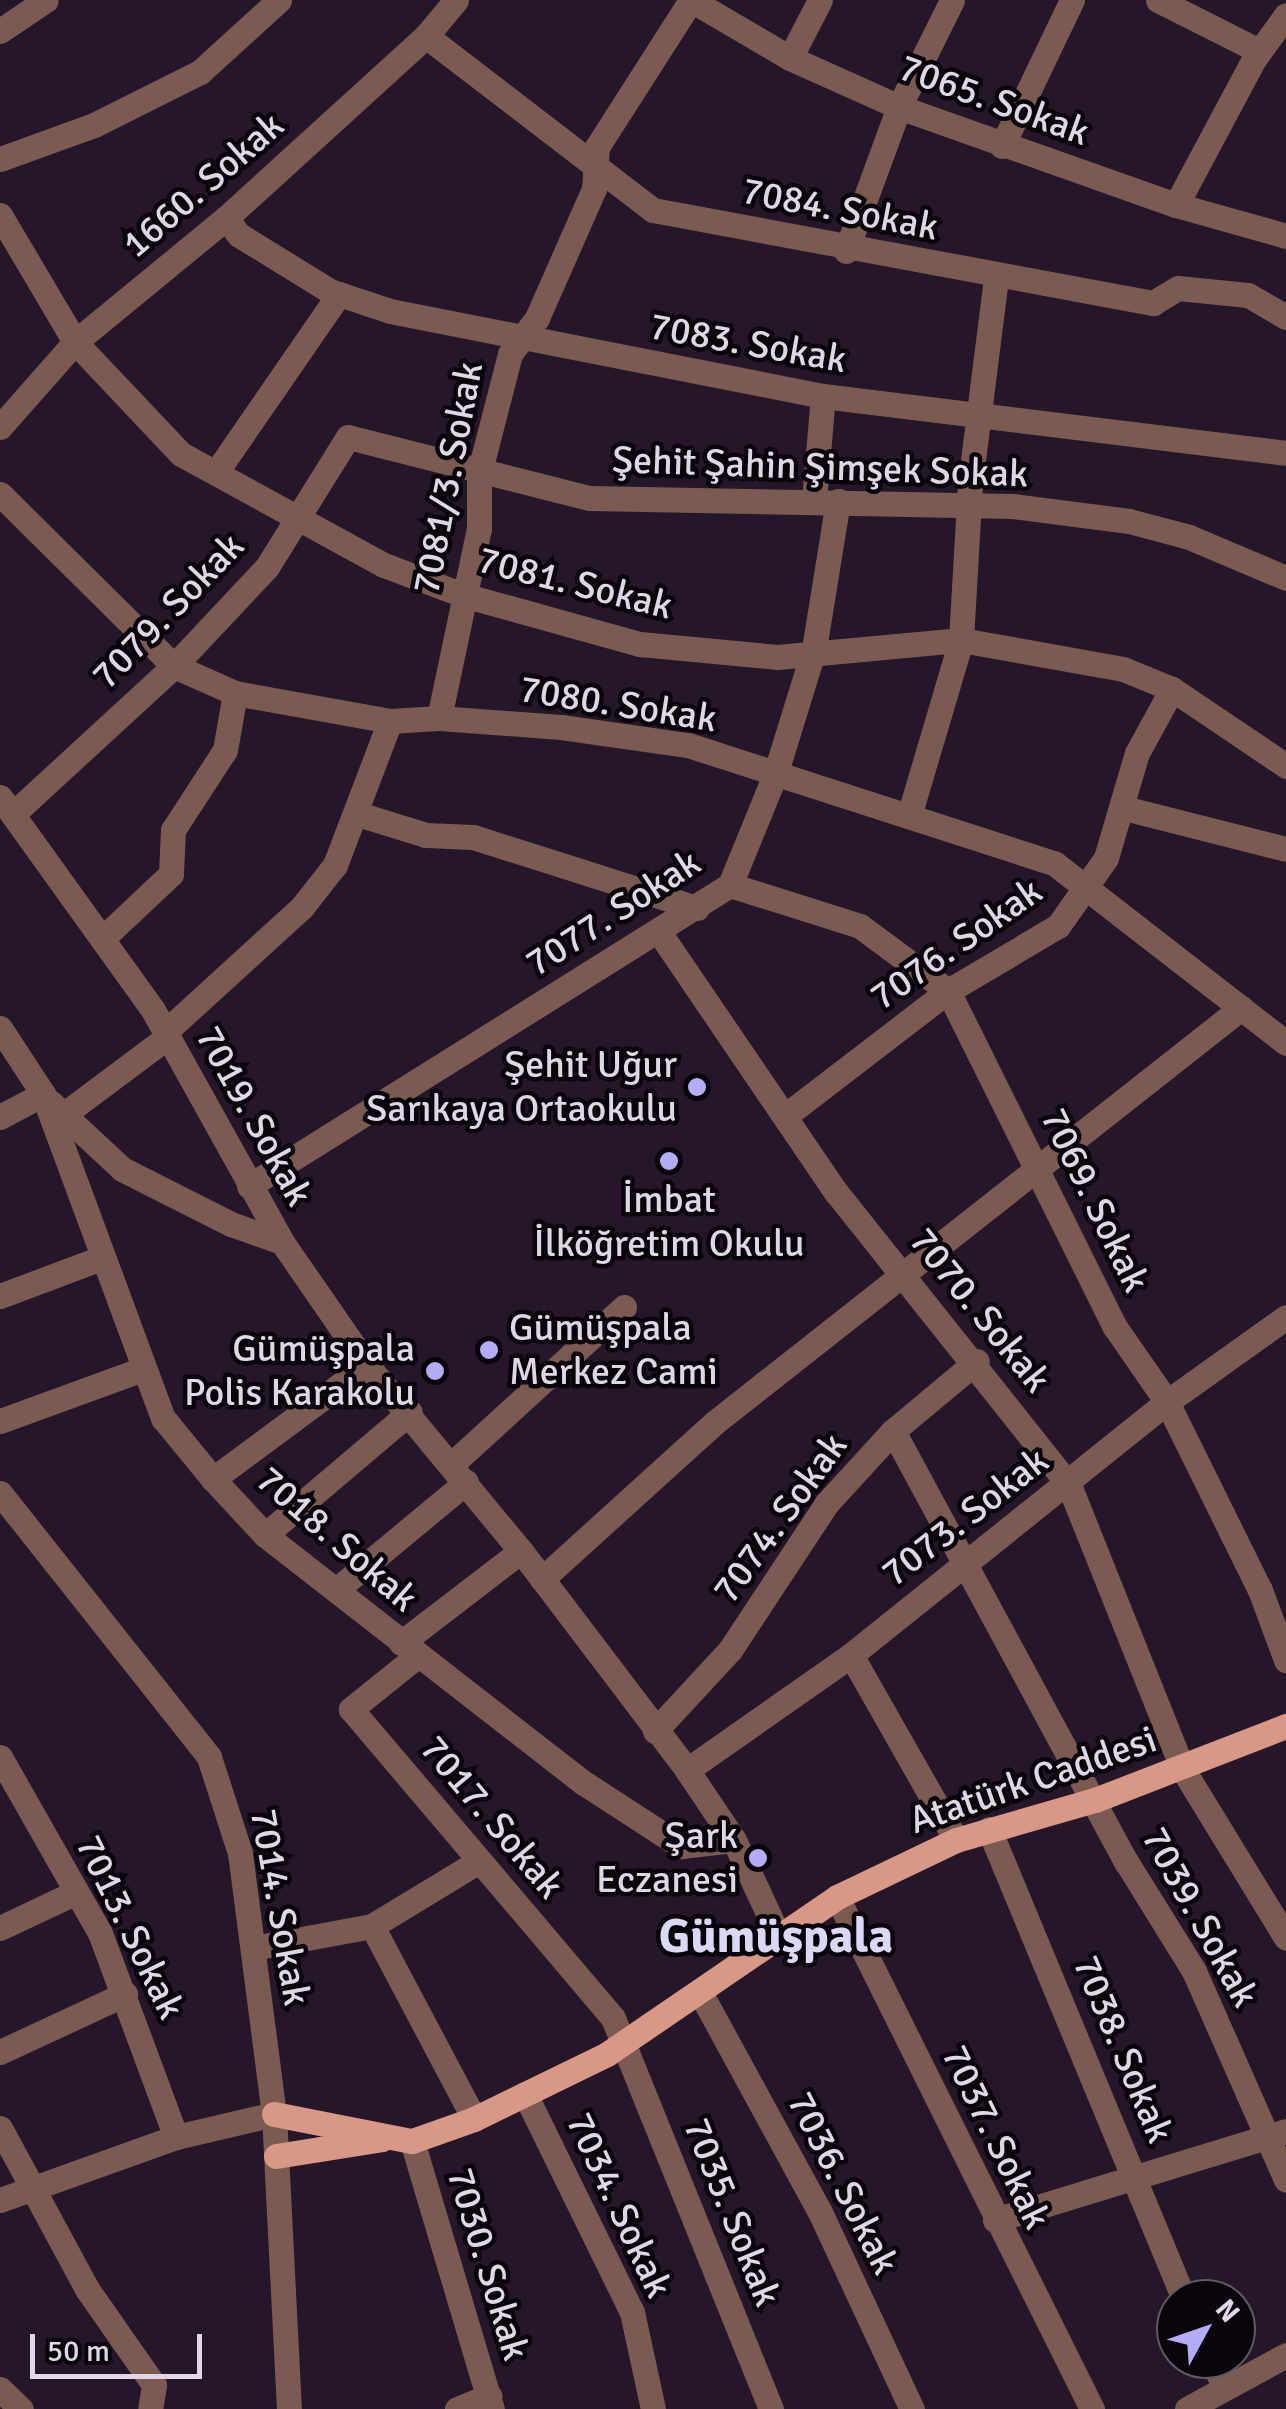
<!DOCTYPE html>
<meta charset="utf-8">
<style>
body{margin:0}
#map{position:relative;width:1286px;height:2409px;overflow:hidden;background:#251629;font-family:Signika,sans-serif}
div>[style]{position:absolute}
.minor>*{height:25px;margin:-12.5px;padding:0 12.5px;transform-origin:12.5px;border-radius:12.5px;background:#7a5a51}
.major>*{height:25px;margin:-12.5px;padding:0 12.5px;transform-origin:12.5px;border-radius:12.5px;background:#d99785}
.dots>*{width:28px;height:28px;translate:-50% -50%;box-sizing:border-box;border:5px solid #0a050c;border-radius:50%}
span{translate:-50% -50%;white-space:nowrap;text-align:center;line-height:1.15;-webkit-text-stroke:9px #0a050c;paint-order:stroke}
.street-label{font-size:38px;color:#e1d7e4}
.poi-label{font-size:38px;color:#e1d7e4}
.right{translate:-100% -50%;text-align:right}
.left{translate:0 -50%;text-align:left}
.district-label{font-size:48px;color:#dad8f5;font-weight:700}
.north{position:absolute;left:1156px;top:2279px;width:100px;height:100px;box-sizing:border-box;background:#0a050c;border:2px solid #605962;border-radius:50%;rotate:50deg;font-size:28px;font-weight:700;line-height:40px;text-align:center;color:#e1d7e4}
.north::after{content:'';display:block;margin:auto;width:35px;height:45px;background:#b5acf8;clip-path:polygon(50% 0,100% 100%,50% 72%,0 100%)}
.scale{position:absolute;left:30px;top:2334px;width:172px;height:45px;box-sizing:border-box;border:5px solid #e1d7e4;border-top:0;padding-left:12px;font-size:30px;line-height:35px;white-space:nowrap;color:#e1d7e4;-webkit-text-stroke:8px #0a050c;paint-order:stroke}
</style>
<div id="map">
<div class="minor">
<i style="left:691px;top:0;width:115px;rotate:30.4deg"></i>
<i style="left:790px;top:58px;width:120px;rotate:24.2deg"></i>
<i style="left:899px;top:107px;width:294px;rotate:19.5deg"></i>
<i style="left:1176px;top:205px;width:114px;rotate:15.7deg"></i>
<i style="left:1158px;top:0;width:113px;rotate:26.8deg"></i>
<i style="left:0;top:31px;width:55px;rotate:-34deg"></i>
<i style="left:426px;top:36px;width:286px;rotate:37.5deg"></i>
<i style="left:653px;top:210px;width:509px;rotate:10.54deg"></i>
<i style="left:1153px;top:303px;width:29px;rotate:-31deg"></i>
<i style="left:1178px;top:288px;width:70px;rotate:5.7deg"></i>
<i style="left:1248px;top:295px;width:44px;rotate:30.1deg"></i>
<i style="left:790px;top:58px;width:65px;rotate:-62.7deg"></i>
<i style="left:1002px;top:146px;width:162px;rotate:-64.4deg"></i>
<i style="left:0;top:159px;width:100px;rotate:-19.9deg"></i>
<i style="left:94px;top:125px;width:119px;rotate:-26.6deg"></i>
<i style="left:200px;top:72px;width:107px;rotate:-42.3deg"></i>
<i style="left:1176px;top:205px;width:166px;rotate:-61.9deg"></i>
<i style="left:1254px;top:59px;width:54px;rotate:-54deg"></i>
<i style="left:0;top:215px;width:147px;rotate:59.4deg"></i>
<i style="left:75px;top:342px;width:154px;rotate:46.6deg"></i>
<i style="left:181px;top:454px;width:231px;rotate:28.7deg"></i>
<i style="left:384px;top:565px;width:85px;rotate:20.8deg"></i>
<i style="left:463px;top:595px;width:184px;rotate:15.5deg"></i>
<i style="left:640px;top:644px;width:138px;rotate:5.4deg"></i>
<i style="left:777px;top:657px;width:185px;rotate:-5.3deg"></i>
<i style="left:961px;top:640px;width:165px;rotate:10.1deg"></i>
<i style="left:1123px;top:669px;width:53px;rotate:22.2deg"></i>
<i style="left:1172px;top:689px;width:138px;rotate:34deg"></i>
<i style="left:226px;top:218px;width:21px;rotate:53deg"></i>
<i style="left:239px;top:235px;width:107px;rotate:31.6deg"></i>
<i style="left:330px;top:291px;width:63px;rotate:18.4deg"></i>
<i style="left:390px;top:311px;width:441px;rotate:11.1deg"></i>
<i style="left:823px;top:396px;width:466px;rotate:7deg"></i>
<i style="left:846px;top:251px;width:153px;rotate:-69.8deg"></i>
<i style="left:899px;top:107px;width:119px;rotate:-63.6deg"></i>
<i style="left:0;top:427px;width:113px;rotate:-48.6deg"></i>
<i style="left:75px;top:342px;width:195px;rotate:-39.4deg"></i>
<i style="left:226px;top:218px;width:270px;rotate:-42.3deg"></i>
<i style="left:426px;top:36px;width:47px;rotate:-50.2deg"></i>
<i style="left:217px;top:471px;width:215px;rotate:-55.4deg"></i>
<i style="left:0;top:494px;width:245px;rotate:44.7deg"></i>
<i style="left:174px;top:666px;width:67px;rotate:23.9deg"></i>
<i style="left:235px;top:693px;width:158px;rotate:10.2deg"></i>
<i style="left:390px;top:721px;width:49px;rotate:-3.5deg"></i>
<i style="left:439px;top:718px;width:122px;rotate:4.2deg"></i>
<i style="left:561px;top:727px;width:128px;rotate:8.1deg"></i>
<i style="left:688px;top:745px;width:385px;rotate:17.9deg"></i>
<i style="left:1054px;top:863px;width:294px;rotate:37.8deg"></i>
<i style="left:814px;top:500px;width:104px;rotate:-85.1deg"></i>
<i style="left:439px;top:718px;width:193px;rotate:-78.1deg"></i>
<i style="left:479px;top:529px;width:55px;rotate:-90deg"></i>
<i style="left:479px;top:474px;width:124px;rotate:-75.5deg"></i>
<i style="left:510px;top:354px;width:45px;rotate:-53.1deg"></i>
<i style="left:537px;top:318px;width:141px;rotate:-66.2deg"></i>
<i style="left:594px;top:189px;width:42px;rotate:-85.9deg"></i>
<i style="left:597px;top:147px;width:174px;rotate:-57.4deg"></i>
<i style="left:0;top:797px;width:262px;rotate:54.3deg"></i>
<i style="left:153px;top:1010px;width:265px;rotate:60.9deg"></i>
<i style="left:282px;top:1242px;width:150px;rotate:55.4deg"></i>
<i style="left:367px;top:1365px;width:241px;rotate:50.4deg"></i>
<i style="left:521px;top:1551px;width:275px;rotate:52.8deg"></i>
<i style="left:687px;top:1770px;width:84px;rotate:56.1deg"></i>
<i style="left:734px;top:1840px;width:107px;rotate:65.1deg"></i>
<i style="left:1124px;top:808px;width:167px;rotate:14.2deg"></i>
<i style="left:13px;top:814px;width:219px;rotate:-42.6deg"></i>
<i style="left:174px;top:666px;width:136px;rotate:-46.8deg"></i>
<i style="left:267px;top:567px;width:153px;rotate:-58.1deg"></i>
<i style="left:348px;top:437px;width:249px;rotate:14.2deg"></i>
<i style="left:589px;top:498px;width:423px;rotate:1.1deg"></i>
<i style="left:1012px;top:506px;width:118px;rotate:7.3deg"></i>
<i style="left:1129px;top:521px;width:62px;rotate:14.9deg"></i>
<i style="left:1189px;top:537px;width:105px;rotate:22.9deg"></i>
<i style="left:358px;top:814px;width:71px;rotate:17.2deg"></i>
<i style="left:426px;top:835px;width:47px;rotate:2.4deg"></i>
<i style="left:473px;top:837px;width:235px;rotate:17.6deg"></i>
<i style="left:909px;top:816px;width:184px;rotate:-73.5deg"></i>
<i style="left:961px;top:640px;width:156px;rotate:-86.7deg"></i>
<i style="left:970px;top:484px;width:209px;rotate:-82.8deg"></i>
<i style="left:730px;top:885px;width:136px;rotate:17.5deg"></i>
<i style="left:860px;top:926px;width:109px;rotate:36.5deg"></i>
<i style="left:948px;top:991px;width:375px;rotate:63.6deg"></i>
<i style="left:1115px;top:1327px;width:91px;rotate:55.3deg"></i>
<i style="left:1167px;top:1402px;width:210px;rotate:63.7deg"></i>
<i style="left:1260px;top:1590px;width:75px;rotate:69.6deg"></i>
<i style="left:659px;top:932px;width:315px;rotate:55.8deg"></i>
<i style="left:836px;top:1192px;width:374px;rotate:51.5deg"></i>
<i style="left:1069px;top:1485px;width:305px;rotate:68.2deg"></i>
<i style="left:1182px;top:1768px;width:199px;rotate:58.5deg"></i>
<i style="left:102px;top:939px;width:95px;rotate:-43.3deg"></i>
<i style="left:171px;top:874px;width:44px;rotate:-87.4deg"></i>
<i style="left:173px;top:830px;width:95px;rotate:-57deg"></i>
<i style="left:225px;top:750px;width:58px;rotate:-80deg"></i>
<i style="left:0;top:1028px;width:79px;rotate:56.9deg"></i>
<i style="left:43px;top:1094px;width:346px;rotate:69.7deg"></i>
<i style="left:163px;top:1418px;width:79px;rotate:50.7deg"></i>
<i style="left:213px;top:1479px;width:76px;rotate:47.1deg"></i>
<i style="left:265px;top:1535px;width:404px;rotate:37.9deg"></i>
<i style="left:584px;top:1783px;width:116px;rotate:33deg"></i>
<i style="left:681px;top:1846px;width:53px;rotate:-6.5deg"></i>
<i style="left:164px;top:1033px;width:187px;rotate:-42.4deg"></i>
<i style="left:302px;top:907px;width:53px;rotate:-51.8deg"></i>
<i style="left:335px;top:865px;width:154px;rotate:-69.1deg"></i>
<i style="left:50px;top:1102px;width:98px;rotate:42.9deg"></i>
<i style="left:122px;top:1169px;width:122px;rotate:26.8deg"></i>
<i style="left:231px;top:1224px;width:54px;rotate:19.4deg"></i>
<i style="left:63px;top:1115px;width:129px;rotate:-36.8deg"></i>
<i style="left:785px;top:1116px;width:205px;rotate:-37.5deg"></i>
<i style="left:948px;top:991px;width:128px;rotate:-30.6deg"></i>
<i style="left:1058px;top:926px;width:83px;rotate:-54.8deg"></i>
<i style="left:1106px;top:858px;width:109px;rotate:-73.6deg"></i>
<i style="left:1137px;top:753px;width:73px;rotate:-61.3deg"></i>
<i style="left:0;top:1117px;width:49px;rotate:-28.1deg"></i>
<i style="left:249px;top:1186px;width:567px;rotate:-32.04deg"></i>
<i style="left:730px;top:885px;width:119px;rotate:-67.8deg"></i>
<i style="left:775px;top:775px;width:132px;rotate:-72.8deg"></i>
<i style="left:814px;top:649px;width:150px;rotate:-80.8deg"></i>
<i style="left:0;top:1296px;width:108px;rotate:-20.6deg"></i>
<i style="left:0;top:1421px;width:152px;rotate:-20deg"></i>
<i style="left:893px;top:1431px;width:491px;rotate:61.6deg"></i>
<i style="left:1127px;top:1863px;width:127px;rotate:58.2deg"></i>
<i style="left:1194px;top:1971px;width:228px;rotate:66.2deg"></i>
<i style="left:452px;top:1464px;width:233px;rotate:-42.4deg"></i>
<i style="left:213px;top:1479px;width:192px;rotate:-36.5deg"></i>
<i style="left:0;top:1493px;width:337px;rotate:51.6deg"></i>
<i style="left:209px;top:1757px;width:101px;rotate:72.1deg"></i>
<i style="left:240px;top:1853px;width:263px;rotate:82.6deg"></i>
<i style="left:274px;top:2114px;width:295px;rotate:87.1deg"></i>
<i style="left:265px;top:1535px;width:190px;rotate:-40.3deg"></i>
<i style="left:542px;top:1579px;width:232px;rotate:-42.2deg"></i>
<i style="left:714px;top:1423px;width:671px;rotate:-38.22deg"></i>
<i style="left:336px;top:1590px;width:169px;rotate:-39.7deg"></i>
<i style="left:401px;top:1643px;width:151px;rotate:-37.5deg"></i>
<i style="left:851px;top:1655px;width:213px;rotate:60.4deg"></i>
<i style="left:417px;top:1656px;width:85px;rotate:141.2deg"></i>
<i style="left:351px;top:1709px;width:405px;rotate:49.7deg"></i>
<i style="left:613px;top:2018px;width:422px;rotate:68deg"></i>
<i style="left:655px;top:1731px;width:110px;rotate:-47.2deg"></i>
<i style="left:730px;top:1650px;width:176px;rotate:-56.6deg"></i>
<i style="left:827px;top:1503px;width:98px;rotate:-47.5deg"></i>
<i style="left:893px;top:1431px;width:109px;rotate:-39.8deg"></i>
<i style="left:0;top:1757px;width:202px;rotate:60.4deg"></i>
<i style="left:100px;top:1933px;width:218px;rotate:69.6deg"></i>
<i style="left:687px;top:1770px;width:200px;rotate:-35deg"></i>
<i style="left:851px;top:1655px;width:405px;rotate:-38.7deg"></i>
<i style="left:1167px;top:1402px;width:146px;rotate:-35.5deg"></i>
<i style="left:989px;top:1829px;width:509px;rotate:67.47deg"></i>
<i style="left:837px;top:1897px;width:572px;rotate:63.52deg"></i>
<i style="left:372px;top:1926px;width:218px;rotate:62.1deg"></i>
<i style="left:0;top:1928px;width:84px;rotate:-25.3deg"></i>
<i style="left:253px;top:1948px;width:121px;rotate:-10.5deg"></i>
<i style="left:372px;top:1926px;width:125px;rotate:-31.3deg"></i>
<i style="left:701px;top:1994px;width:246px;rotate:61.4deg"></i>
<i style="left:819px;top:2210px;width:220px;rotate:65deg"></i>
<i style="left:0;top:2052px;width:138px;rotate:-24.9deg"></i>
<i style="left:525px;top:2094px;width:243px;rotate:63.9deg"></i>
<i style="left:632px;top:2312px;width:99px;rotate:77.8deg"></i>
<i style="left:0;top:2128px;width:183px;rotate:61.6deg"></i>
<i style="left:87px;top:2289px;width:117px;rotate:55.1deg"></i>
<i style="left:154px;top:2385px;width:24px;rotate:99deg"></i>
<i style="left:412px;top:2141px;width:280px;rotate:73.4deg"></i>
<i style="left:0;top:2200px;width:187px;rotate:-19.7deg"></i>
<i style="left:176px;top:2137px;width:101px;rotate:-13.2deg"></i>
<i style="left:995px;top:2220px;width:304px;rotate:-17deg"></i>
<i style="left:1211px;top:2359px;width:32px;rotate:64deg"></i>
<i style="left:0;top:2389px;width:29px;rotate:44deg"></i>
<i style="left:457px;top:2409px;width:35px;rotate:-22deg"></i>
<i style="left:1187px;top:2409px;width:113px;rotate:-28.6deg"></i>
</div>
<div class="major">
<i style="left:274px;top:2114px;width:141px;rotate:11.1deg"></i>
<i style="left:412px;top:2141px;width:66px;rotate:-19.5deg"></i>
<i style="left:474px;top:2119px;width:148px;rotate:-26deg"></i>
<i style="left:607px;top:2054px;width:278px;rotate:-34.3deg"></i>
<i style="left:837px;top:1897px;width:132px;rotate:-25.6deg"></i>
<i style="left:956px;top:1840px;width:145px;rotate:-16.1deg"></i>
<i style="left:1095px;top:1800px;width:205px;rotate:-21.2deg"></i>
<i style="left:276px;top:2156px;width:107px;rotate:-9.1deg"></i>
</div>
<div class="dots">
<i style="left:697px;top:1087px;background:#b5acf8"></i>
<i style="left:669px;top:1161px;background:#b5acf8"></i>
<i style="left:489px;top:1350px;background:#b5acf8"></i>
<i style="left:435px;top:1371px;background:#b5acf8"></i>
<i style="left:758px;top:1858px;background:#b5acf8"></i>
</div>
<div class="street-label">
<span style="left:994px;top:100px;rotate:20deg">7065. Sokak</span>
<span style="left:203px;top:185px;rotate:-41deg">1660. Sokak</span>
<span style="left:840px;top:209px;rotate:11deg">7084. Sokak</span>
<span style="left:748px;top:343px;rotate:10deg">7083. Sokak</span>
<span style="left:820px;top:467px;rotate:2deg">Şehit Şahin Şimşek Sokak</span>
<span style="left:448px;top:478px;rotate:-79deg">7081/3. Sokak</span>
<span style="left:575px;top:583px;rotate:14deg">7081. Sokak</span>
<span style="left:168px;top:611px;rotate:-46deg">7079. Sokak</span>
<span style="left:618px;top:704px;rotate:9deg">7080. Sokak</span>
<span style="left:613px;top:913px;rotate:-33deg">7077. Sokak</span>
<span style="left:956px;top:944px;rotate:-35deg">7076. Sokak</span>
<span style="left:254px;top:1116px;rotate:61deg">7019. Sokak</span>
<span style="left:1095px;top:1200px;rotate:64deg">7069. Sokak</span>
<span style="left:980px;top:1310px;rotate:51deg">7070. Sokak</span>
<span style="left:965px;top:1517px;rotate:-38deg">7073. Sokak</span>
<span style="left:780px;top:1518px;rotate:-54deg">7074. Sokak</span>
<span style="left:337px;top:1539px;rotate:41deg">7018. Sokak</span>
<span style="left:1033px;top:1780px;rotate:-19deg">Atatürk Caddesi</span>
<span style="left:492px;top:1817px;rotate:50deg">7017. Sokak</span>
<span style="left:280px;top:1907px;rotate:80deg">7014. Sokak</span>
<span style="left:1200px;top:1917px;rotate:61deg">7039. Sokak</span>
<span style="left:130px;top:1927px;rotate:64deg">7013. Sokak</span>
<span style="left:1123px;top:2049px;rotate:67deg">7038. Sokak</span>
<span style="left:996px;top:2137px;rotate:64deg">7037. Sokak</span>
<span style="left:843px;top:2183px;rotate:63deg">7036. Sokak</span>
<span style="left:619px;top:2205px;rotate:65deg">7034. Sokak</span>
<span style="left:732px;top:2212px;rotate:68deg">7035. Sokak</span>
<span style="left:488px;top:2264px;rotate:73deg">7030. Sokak</span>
</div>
<div class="poi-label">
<span class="right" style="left:677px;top:1087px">Şehit Uğur<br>Sarıkaya Ortaokulu</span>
<span style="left:669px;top:1222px">İmbat<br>İlköğretim Okulu</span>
<span class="left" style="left:509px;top:1350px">Gümüşpala<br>Merkez Cami</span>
<span class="right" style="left:415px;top:1371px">Gümüşpala<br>Polis Karakolu</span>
<span class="right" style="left:738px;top:1858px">Şark<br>Eczanesi</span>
</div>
<div class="district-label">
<span style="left:776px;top:1937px">Gümüşpala</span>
</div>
<div class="north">N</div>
<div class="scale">50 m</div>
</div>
